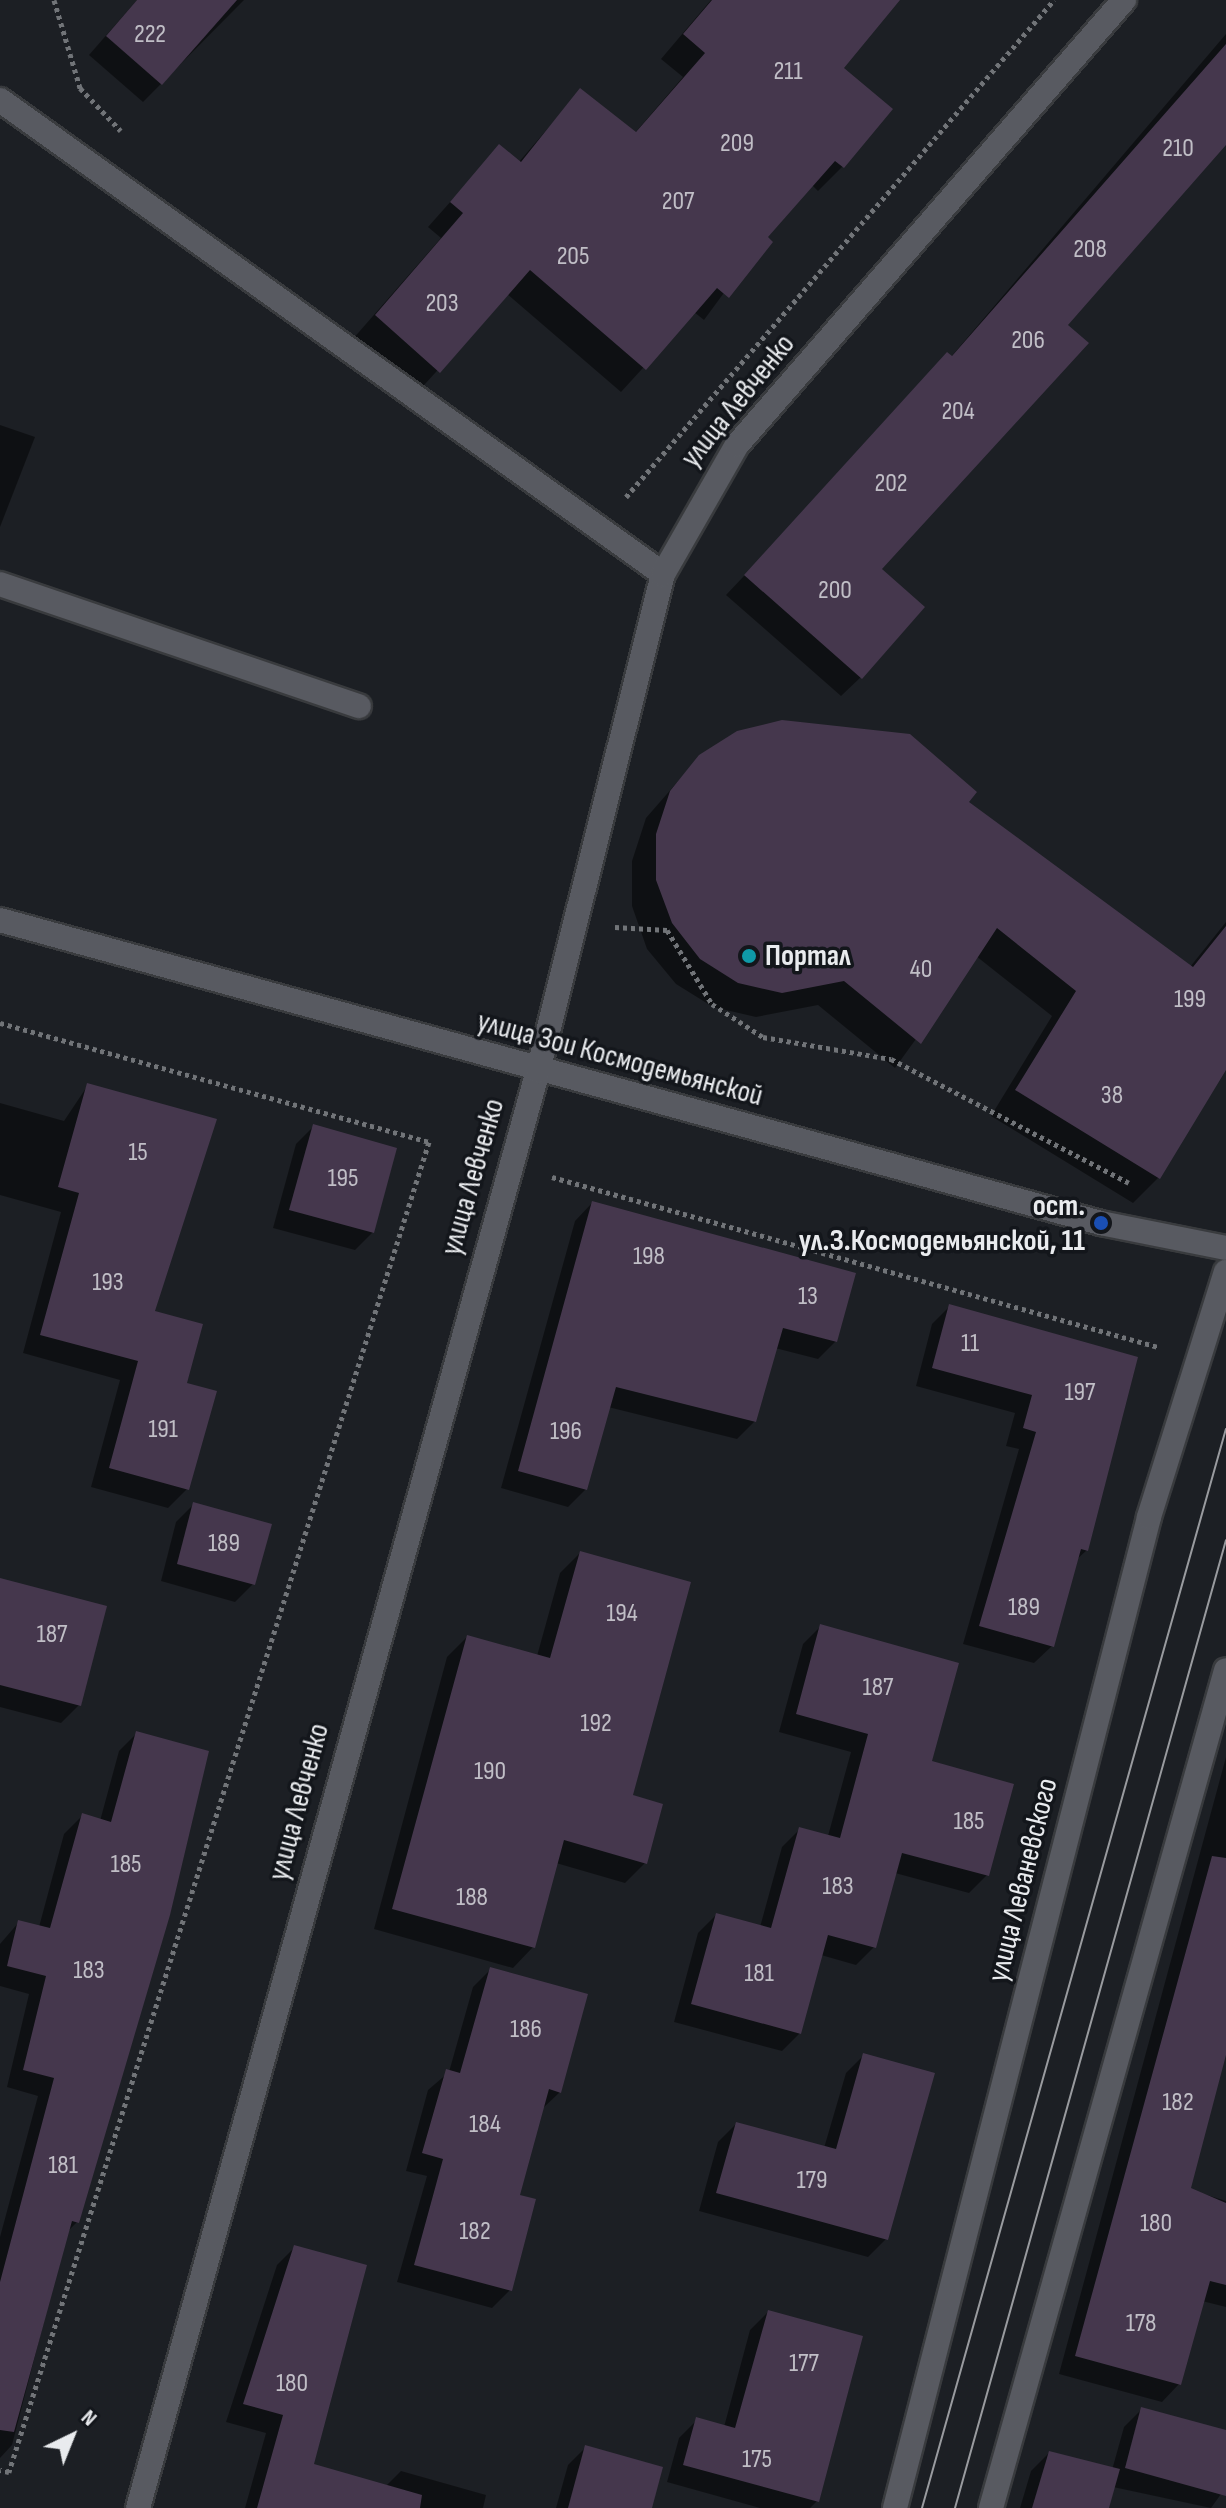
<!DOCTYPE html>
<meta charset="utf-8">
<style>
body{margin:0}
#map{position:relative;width:1226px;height:2508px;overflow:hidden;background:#1c1f24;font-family:"Sofia Sans Condensed",sans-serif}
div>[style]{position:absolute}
.shadow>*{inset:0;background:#0007}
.building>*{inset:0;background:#45374d}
.path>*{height:5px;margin-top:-2.5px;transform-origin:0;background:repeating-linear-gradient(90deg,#717478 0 4px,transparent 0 8px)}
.roads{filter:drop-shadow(2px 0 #393b3e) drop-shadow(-2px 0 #393b3e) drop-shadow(0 2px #393b3e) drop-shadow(0 -2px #393b3e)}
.minor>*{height:24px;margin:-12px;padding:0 12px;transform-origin:12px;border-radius:12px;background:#585a61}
.tram>*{height:2px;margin:-1px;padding:0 1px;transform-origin:1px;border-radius:1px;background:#999b9f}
.dots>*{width:22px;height:22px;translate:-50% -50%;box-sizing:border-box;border:4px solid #13161b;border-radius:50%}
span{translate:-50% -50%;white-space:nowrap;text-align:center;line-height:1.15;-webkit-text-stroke:7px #13161b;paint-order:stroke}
.number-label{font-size:26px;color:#c0bec6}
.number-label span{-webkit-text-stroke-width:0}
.street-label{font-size:30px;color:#e9ebee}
.poi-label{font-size:30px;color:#e9ebee;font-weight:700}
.left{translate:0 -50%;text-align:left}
.right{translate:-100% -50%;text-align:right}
.north{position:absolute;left:32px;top:2396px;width:80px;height:80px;-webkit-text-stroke:6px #13161b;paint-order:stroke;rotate:43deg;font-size:22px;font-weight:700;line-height:32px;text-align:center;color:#e9ebee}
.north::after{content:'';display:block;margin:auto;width:28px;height:36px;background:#e9ebee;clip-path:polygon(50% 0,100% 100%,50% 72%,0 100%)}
</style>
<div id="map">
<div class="shadow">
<i style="clip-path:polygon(137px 0,244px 0,143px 102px,89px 55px)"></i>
<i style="clip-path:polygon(711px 0,897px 0,841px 68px,890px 110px,842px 167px,818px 191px,812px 185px,765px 237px,704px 320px,694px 312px,621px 392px,507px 294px,415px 395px,352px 340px,441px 238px,428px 227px,499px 147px,518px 163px,580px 91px,634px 134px,683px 77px,661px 59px)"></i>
<i style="clip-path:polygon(1226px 34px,1226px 136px,1065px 325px,879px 569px,861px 677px,841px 696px,726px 595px,950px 358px)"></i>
<i style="clip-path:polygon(0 425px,35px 437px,0 527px)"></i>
<i style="clip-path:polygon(700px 756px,966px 802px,1190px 967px,1226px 922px,1226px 1064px,1158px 1178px,1133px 1203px,991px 1116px,1052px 1016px,976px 956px,895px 1068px,818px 1005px,756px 1017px,713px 1007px,676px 984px,647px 949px,632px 906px,632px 861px,646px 818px)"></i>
<i style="clip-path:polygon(88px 1085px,153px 1312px,184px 1384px,187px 1489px,168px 1508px,91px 1487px,120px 1380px,23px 1353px,61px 1212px,0 1195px,0 1103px,64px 1121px)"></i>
<i style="clip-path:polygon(314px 1126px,373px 1232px,355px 1250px,273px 1228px,296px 1144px)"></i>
<i style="clip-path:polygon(592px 1203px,836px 1341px,818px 1359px,775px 1348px,755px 1421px,737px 1439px,608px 1407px,586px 1489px,568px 1507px,501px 1488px,575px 1221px)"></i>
<i style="clip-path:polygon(950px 1306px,1136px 1358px,1087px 1550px,1075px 1561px,1052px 1646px,1034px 1663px,963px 1644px,1019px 1449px,1006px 1446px,1015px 1413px,916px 1386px,932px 1324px)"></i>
<i style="clip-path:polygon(194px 1504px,253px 1584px,235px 1602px,161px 1581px,176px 1522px)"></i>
<i style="clip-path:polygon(580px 1553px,645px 1863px,625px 1883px,556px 1863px,533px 1947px,513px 1968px,374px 1929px,447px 1657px,467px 1637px,537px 1656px,560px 1573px)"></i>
<i style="clip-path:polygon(0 1607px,79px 1705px,61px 1723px,0 1707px)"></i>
<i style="clip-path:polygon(821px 1626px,930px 1762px,987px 1875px,969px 1893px,895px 1873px,874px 1947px,856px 1965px,821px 1955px,800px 2033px,782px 2051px,674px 2022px,698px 1933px,716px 1915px,760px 1927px,782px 1847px,800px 1829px,828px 1836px,851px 1752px,779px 1732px,803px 1644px)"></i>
<i style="clip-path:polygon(137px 1733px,77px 2222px,67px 2232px,12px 2445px,0 2458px,0 2237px,38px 2096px,7px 2087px,29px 1994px,0 1986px,0 1944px,19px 1922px,39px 1927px,64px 1834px,82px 1816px,100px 1821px,119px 1751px)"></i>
<i style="clip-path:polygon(1226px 1757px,1226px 2047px,1188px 2189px,1226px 2201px,1226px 2307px,1202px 2301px,1179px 2384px,1162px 2402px,1059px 2374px)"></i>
<i style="clip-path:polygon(491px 1969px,560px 2092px,541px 2110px,518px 2196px,510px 2290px,492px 2308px,397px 2282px,427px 2176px,406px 2171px,428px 2090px,449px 2072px,473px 1987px)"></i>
<i style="clip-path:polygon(864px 2055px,886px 2239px,868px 2257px,699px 2211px,718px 2142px,736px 2124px,824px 2148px,846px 2073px)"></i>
<i style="clip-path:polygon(295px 2247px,312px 2466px,385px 2487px,401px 2471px,486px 2495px,483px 2508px,245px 2508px,266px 2433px,226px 2422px,277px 2265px)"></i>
<i style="clip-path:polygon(768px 2312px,817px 2501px,810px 2508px,760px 2508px,667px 2482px,679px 2438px,697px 2420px,724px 2427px,750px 2330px)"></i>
<i style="clip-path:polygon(1142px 2409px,1226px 2432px,1226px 2487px,1211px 2508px,1113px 2487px,1109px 2508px,1020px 2508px,1031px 2471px,1049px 2453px,1112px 2470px,1124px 2427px)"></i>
<i style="clip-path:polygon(586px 2447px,650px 2508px,556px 2508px,568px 2465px)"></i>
</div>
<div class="building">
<i style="clip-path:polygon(137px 0,237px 0,162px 85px,106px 36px)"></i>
<i style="clip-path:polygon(712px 0,900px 0,844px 68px,893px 109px,844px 168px,835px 161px,768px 237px,773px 242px,729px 298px,717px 288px,646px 370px,530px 270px,440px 373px,375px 315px,463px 213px,450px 202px,499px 144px,521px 162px,580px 88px,636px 132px,705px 53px,683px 34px)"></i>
<i style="clip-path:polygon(1226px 44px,1226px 145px,1068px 325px,1089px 343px,882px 569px,925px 607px,862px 679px,744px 575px,947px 352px,952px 356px)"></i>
<i style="clip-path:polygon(782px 720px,910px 734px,977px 792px,969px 802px,1193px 967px,1226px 926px,1226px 1070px,1160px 1179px,1015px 1090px,1076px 991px,997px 928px,921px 1044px,844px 981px,782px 993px,738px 983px,700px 959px,672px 923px,656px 880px,656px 834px,670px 791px,699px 755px,737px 731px)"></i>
<i style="clip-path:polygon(87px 1083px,217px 1119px,155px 1311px,203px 1324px,187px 1383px,217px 1391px,189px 1490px,109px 1468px,138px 1361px,40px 1335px,79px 1193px,58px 1187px)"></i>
<i style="clip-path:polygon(313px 1124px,397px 1148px,374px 1233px,289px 1210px)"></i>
<i style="clip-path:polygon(592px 1201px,856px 1273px,837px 1342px,783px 1328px,756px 1422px,616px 1387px,587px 1490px,518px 1471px)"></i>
<i style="clip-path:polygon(949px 1304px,1138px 1357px,1088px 1551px,1081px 1549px,1054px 1647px,979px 1626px,1036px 1432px,1023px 1428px,1032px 1395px,932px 1368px)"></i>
<i style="clip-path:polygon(193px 1502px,272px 1524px,255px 1585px,177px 1564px)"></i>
<i style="clip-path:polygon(580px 1551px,691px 1582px,633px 1795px,663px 1804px,647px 1864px,564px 1840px,535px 1948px,392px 1909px,467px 1635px,550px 1658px)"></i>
<i style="clip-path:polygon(0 1578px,107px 1606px,81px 1706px,0 1685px)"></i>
<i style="clip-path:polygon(820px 1624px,959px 1663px,932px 1761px,1014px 1784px,989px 1876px,902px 1853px,876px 1948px,828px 1935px,801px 2034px,691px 2004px,716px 1913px,771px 1928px,799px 1827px,840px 1838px,868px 1734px,796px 1714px)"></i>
<i style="clip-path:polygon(136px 1731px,209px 1751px,170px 1915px,79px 2223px,72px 2221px,14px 2432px,0 2430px,0 2282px,54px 2078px,23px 2070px,46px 1976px,7px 1966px,18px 1920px,50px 1928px,82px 1813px,111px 1822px)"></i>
<i style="clip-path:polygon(1212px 1856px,1226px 1858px,1226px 2055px,1191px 2188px,1226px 2203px,1226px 2285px,1210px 2281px,1181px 2385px,1075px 2356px)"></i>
<i style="clip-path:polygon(490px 1967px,588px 1994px,561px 2093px,549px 2089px,520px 2195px,536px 2199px,512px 2291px,414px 2265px,443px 2159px,422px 2153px,446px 2069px,460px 2073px)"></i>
<i style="clip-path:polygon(863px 2053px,935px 2073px,888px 2240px,716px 2193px,736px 2122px,836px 2149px)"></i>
<i style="clip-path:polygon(294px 2245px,367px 2265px,314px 2464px,422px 2495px,420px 2508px,257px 2508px,283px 2415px,243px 2404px)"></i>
<i style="clip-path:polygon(768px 2310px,863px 2336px,819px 2502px,683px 2465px,696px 2417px,735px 2428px)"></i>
<i style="clip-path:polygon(1141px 2407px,1226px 2430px,1226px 2496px,1125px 2468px)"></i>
<i style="clip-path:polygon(585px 2445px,663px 2467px,652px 2508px,568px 2508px)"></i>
<i style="clip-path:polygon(1049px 2451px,1120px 2469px,1109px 2508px,1032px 2508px)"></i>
</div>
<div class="path">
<i style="left:54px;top:0;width:92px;rotate:73.5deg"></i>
<i style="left:80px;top:88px;width:59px;rotate:46.4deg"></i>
<i style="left:626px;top:497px;width:656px;rotate:-49.27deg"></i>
<i style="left:615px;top:927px;width:52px;rotate:3.3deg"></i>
<i style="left:667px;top:930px;width:87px;rotate:58.7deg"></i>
<i style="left:712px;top:1004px;width:61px;rotate:32.9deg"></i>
<i style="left:763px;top:1037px;width:130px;rotate:9.8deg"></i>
<i style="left:891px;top:1059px;width:268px;rotate:27.5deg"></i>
<i style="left:0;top:1023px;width:445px;rotate:15.5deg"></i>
<i style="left:429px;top:1142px;width:1395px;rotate:107.53deg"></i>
<i style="left:9px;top:2472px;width:9px;rotate:-167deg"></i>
<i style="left:552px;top:1177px;width:629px;rotate:15.67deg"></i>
</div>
<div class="roads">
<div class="minor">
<i style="left:0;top:100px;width:815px;rotate:35.56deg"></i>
<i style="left:0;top:584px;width:379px;rotate:18.8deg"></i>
<i style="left:0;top:920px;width:1142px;rotate:15.39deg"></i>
<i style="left:1101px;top:1223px;width:127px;rotate:11.3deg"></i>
<i style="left:138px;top:2508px;width:1492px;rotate:-74.45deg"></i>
<i style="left:538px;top:1071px;width:512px;rotate:-75.88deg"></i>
<i style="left:663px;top:574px;width:149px;rotate:-60.2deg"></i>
<i style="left:737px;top:445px;width:590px;rotate:-48.99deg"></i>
<i style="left:895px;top:2508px;width:1023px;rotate:-75.62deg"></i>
<i style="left:1149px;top:1517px;width:257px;rotate:-72.6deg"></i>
<i style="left:991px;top:2508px;width:870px;rotate:-74.33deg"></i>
</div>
</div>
<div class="tram">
<i style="left:922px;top:2508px;width:1121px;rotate:-74.27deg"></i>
<i style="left:955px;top:2508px;width:1005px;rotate:-74.36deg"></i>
</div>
<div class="dots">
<i style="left:749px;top:956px;background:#0f9aa8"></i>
<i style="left:1101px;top:1223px;background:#1a4fb4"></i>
</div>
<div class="number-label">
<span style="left:150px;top:35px">222</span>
<span style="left:788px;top:72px">211</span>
<span style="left:737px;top:144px">209</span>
<span style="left:1178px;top:149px">210</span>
<span style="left:678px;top:202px">207</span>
<span style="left:1090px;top:250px">208</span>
<span style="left:573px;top:257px">205</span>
<span style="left:442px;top:304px">203</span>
<span style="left:1028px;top:341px">206</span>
<span style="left:958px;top:412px">204</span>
<span style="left:891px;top:484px">202</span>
<span style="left:835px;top:591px">200</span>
<span style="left:921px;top:970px">40</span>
<span style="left:1190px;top:1000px">199</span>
<span style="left:1112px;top:1096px">38</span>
<span style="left:138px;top:1153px">15</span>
<span style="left:343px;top:1179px">195</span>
<span style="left:649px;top:1257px">198</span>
<span style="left:108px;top:1283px">193</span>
<span style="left:808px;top:1297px">13</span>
<span style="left:970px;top:1344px">11</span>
<span style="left:1080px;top:1393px">197</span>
<span style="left:163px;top:1430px">191</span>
<span style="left:566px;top:1432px">196</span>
<span style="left:224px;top:1544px">189</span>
<span style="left:1024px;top:1608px">189</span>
<span style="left:622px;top:1614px">194</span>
<span style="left:52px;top:1635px">187</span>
<span style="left:878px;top:1688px">187</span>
<span style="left:596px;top:1724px">192</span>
<span style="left:490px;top:1772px">190</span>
<span style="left:969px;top:1822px">185</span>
<span style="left:126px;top:1865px">185</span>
<span style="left:838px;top:1887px">183</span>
<span style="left:472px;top:1898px">188</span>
<span style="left:89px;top:1971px">183</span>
<span style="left:759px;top:1974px">181</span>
<span style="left:526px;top:2030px">186</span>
<span style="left:1178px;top:2103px">182</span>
<span style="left:485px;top:2125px">184</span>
<span style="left:63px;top:2166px">181</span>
<span style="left:812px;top:2181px">179</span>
<span style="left:1156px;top:2224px">180</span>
<span style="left:475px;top:2232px">182</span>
<span style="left:1141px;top:2324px">178</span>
<span style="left:804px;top:2364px">177</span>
<span style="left:292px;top:2384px">180</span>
<span style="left:757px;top:2460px">175</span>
</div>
<div class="street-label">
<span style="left:738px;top:401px;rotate:-51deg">улица Левченко</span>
<span style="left:620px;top:1059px;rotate:15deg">улица Зои Космодемьянской</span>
<span style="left:473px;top:1177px;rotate:-74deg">улица Левченко</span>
<span style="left:299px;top:1802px;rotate:-75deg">улица Левченко</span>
<span style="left:1023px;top:1880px;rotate:-76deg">улица Леваневского</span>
</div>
<div class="poi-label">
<span class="left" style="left:765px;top:956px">Портал</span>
<span class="right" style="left:1085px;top:1223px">ост.<br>ул.З.Космодемьянской, 11</span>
</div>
<div class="north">N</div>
</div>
